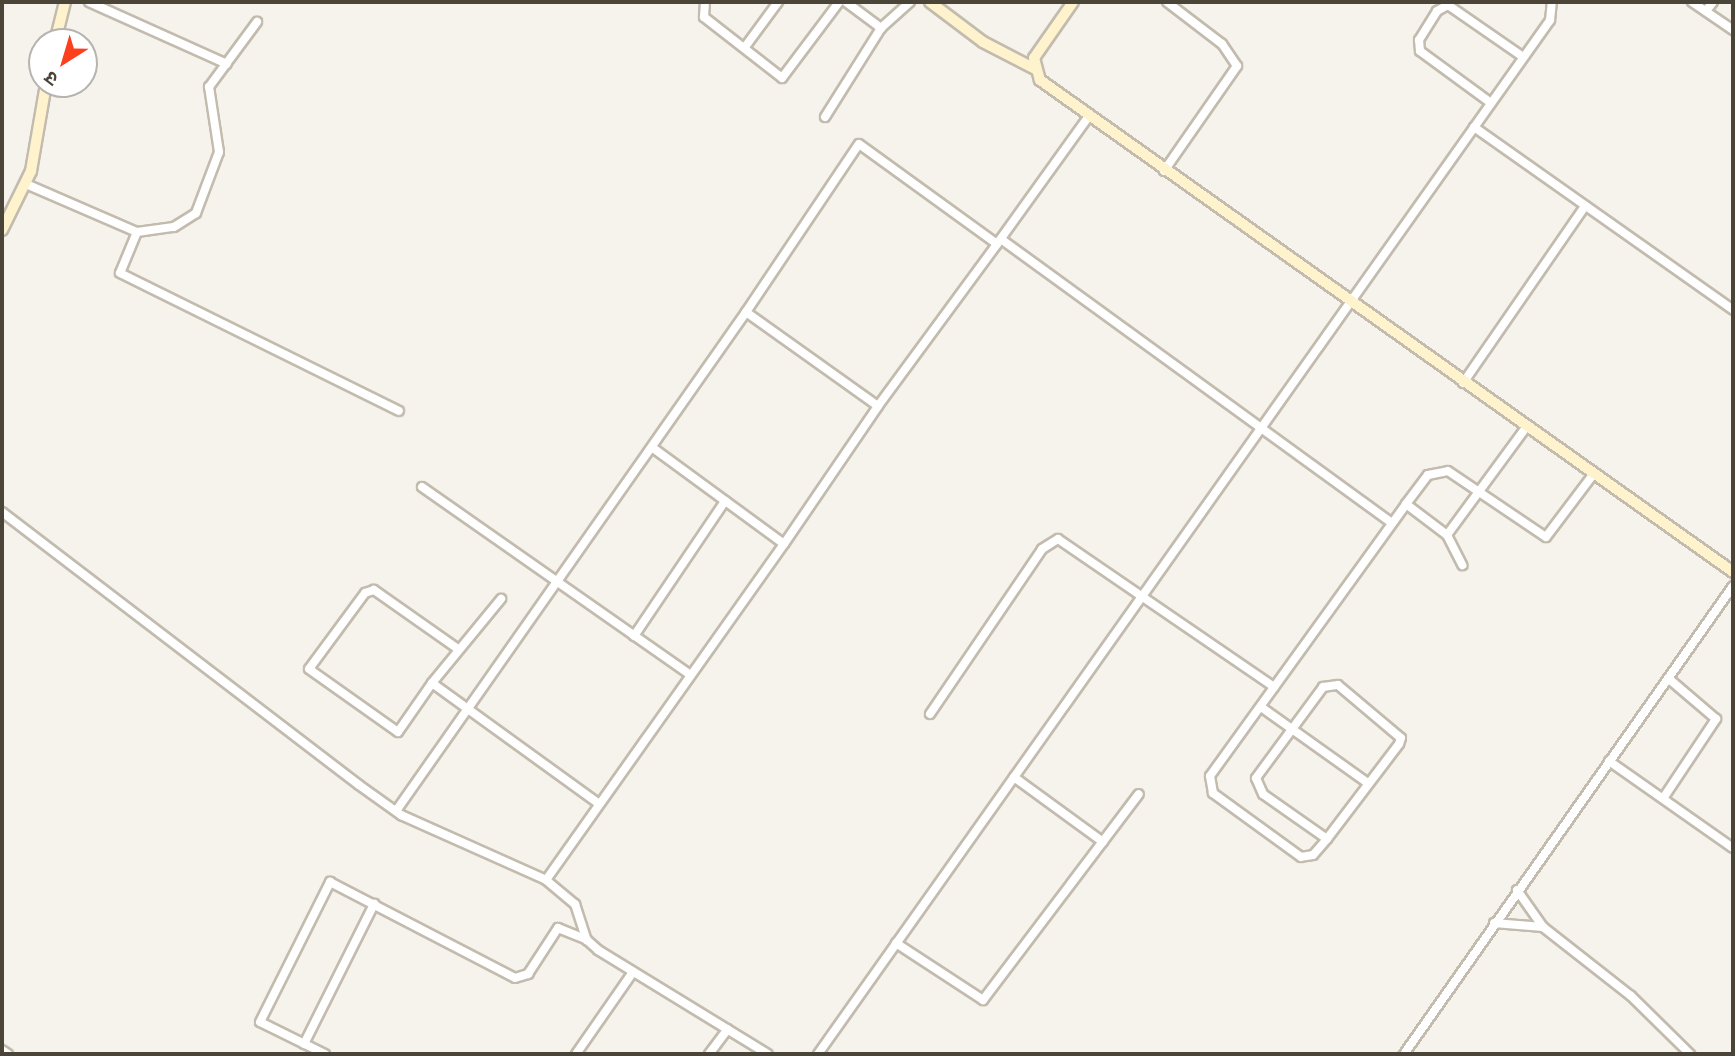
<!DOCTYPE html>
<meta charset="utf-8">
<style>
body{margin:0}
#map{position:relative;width:1735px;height:1056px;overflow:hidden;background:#f6f3ec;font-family:Montserrat,"Noto Sans Devanagari",sans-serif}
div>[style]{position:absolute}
.roads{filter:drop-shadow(2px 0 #c2bbae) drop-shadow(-2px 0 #c2bbae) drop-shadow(0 2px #c2bbae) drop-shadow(0 -2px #c2bbae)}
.street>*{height:8px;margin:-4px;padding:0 4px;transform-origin:4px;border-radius:4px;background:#fff}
.secondary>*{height:10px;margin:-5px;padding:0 5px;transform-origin:5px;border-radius:5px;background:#fff3cd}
span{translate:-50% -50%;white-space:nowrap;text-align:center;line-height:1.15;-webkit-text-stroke:5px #fff;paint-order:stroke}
.frame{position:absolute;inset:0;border:4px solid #4b4439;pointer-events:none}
.north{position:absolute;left:28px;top:28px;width:70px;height:70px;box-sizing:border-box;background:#fff;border:2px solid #b7b4b0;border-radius:50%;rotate:217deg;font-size:19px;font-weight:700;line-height:28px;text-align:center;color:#4b4439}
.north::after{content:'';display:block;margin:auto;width:24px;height:32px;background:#fc3f1d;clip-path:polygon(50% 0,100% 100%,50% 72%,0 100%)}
</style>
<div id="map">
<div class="roads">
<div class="street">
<i style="left:89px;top:2px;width:151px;rotate:24.2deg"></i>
<i style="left:705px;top:2px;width:15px;rotate:94deg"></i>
<i style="left:704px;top:17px;width:99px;rotate:38deg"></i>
<i style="left:782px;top:78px;width:95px;rotate:-53.1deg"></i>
<i style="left:846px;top:2px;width:44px;rotate:36.6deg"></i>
<i style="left:1692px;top:2px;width:50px;rotate:34.3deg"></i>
<i style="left:1706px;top:11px;width:11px;rotate:-52deg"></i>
<i style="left:745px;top:47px;width:56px;rotate:-53.7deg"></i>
<i style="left:1491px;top:103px;width:88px;rotate:-143.8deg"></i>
<i style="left:1420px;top:51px;width:11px;rotate:-95deg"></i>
<i style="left:1419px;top:40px;width:34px;rotate:-58deg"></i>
<i style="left:1437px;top:11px;width:13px;rotate:-29deg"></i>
<i style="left:1448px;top:5px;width:91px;rotate:34.7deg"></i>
<i style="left:825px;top:117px;width:105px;rotate:-57.8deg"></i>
<i style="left:881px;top:28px;width:39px;rotate:-42deg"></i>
<i style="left:1474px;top:127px;width:317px;rotate:35.2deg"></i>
<i style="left:1164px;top:171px;width:128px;rotate:-55.2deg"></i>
<i style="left:1237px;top:66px;width:27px;rotate:-124deg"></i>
<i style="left:1222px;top:44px;width:69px;rotate:-142.6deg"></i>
<i style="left:26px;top:184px;width:121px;rotate:23.4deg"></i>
<i style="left:137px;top:232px;width:44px;rotate:112.5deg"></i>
<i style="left:120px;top:273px;width:311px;rotate:26.3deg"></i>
<i style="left:137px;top:232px;width:37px;rotate:-8deg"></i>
<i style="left:174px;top:227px;width:26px;rotate:-32deg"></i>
<i style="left:196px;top:213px;width:65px;rotate:-69.3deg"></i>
<i style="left:219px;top:152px;width:66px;rotate:-98.7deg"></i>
<i style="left:209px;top:87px;width:81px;rotate:-53.6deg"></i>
<i style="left:1001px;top:239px;width:483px;rotate:36deg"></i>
<i style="left:746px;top:312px;width:202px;rotate:-56.1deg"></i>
<i style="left:859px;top:144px;width:170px;rotate:35.9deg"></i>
<i style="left:997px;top:244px;width:158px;rotate:-54.3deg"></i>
<i style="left:1463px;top:383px;width:215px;rotate:-55.4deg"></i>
<i style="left:653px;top:448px;width:162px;rotate:36.2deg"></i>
<i style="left:784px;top:544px;width:167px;rotate:-55.7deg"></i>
<i style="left:422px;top:487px;width:327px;rotate:35deg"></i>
<i style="left:1406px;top:504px;width:51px;rotate:37.1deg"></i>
<i style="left:1447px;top:535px;width:132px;rotate:-53.7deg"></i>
<i style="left:2px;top:512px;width:449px;rotate:37.4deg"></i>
<i style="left:359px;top:785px;width:52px;rotate:35.5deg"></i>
<i style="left:401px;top:815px;width:159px;rotate:24.1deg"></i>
<i style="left:546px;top:880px;width:38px;rotate:40deg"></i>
<i style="left:575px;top:904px;width:38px;rotate:72deg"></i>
<i style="left:587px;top:940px;width:15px;rotate:42deg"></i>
<i style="left:598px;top:950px;width:199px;rotate:31.5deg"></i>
<i style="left:1447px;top:535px;width:34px;rotate:63deg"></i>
<i style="left:634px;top:636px;width:163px;rotate:-56deg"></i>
<i style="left:458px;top:649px;width:103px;rotate:-144.9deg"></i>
<i style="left:374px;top:590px;width:9px;rotate:162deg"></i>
<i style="left:365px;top:593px;width:94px;rotate:126.4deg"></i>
<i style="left:309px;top:669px;width:109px;rotate:35.3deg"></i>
<i style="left:398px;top:732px;width:60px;rotate:-55.2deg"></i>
<i style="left:432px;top:683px;width:206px;rotate:35.9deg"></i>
<i style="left:432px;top:683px;width:109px;rotate:-50.6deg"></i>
<i style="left:1261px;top:707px;width:131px;rotate:35.4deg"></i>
<i style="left:930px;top:714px;width:199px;rotate:-55.8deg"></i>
<i style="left:1042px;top:549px;width:19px;rotate:-32deg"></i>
<i style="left:1058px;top:539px;width:262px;rotate:34.4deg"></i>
<i style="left:1609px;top:761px;width:151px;rotate:35.1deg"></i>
<i style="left:1014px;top:777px;width:110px;rotate:36.1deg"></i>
<i style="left:1664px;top:797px;width:94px;rotate:-56.3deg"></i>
<i style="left:1716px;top:719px;width:63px;rotate:-139.5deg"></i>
<i style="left:396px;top:811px;width:610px;rotate:-54.95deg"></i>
<i style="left:746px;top:312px;width:162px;rotate:35.5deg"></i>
<i style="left:878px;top:406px;width:201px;rotate:-53.7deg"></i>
<i style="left:1327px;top:839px;width:78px;rotate:-144.9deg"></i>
<i style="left:1263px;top:794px;width:17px;rotate:-114deg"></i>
<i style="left:1256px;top:778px;width:113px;rotate:-53.6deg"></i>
<i style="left:1323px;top:687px;width:15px;rotate:-8deg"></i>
<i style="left:1338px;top:685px;width:82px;rotate:40.1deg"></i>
<i style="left:1401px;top:738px;width:6px;rotate:108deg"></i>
<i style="left:1399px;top:744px;width:119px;rotate:127.2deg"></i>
<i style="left:1327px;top:839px;width:21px;rotate:131deg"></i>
<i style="left:1313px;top:855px;width:12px;rotate:171deg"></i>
<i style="left:1301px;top:857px;width:109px;rotate:-144deg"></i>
<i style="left:1213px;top:793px;width:17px;rotate:-100deg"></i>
<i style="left:1210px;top:776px;width:335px;rotate:-54.2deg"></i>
<i style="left:1406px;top:504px;width:36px;rotate:-53deg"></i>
<i style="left:1428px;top:475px;width:20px;rotate:-11deg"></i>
<i style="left:1448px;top:471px;width:118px;rotate:34deg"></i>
<i style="left:1546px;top:537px;width:76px;rotate:-53deg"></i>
<i style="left:546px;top:880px;width:412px;rotate:-54.7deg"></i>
<i style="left:1517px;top:890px;width:45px;rotate:54.9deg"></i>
<i style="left:1543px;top:927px;width:112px;rotate:38.1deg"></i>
<i style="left:1631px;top:996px;width:83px;rotate:44.5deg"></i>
<i style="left:1494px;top:923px;width:49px;rotate:4.7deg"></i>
<i style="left:896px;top:943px;width:104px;rotate:33.2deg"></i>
<i style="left:983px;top:1000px;width:258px;rotate:-52.9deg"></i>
<i style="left:304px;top:1044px;width:157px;rotate:-63.4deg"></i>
<i style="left:2px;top:1050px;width:7px;rotate:34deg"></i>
<i style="left:325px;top:1054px;width:72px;rotate:-153.8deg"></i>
<i style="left:260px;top:1022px;width:157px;rotate:-63.4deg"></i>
<i style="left:330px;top:882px;width:208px;rotate:27.4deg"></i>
<i style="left:515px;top:978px;width:14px;rotate:-17deg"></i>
<i style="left:528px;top:974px;width:55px;rotate:-56.9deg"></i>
<i style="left:558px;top:928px;width:31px;rotate:22deg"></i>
<i style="left:576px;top:1054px;width:100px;rotate:-55.2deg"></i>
<i style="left:709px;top:1054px;width:31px;rotate:-53deg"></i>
<i style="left:818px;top:1054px;width:1267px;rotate:-54.7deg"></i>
<i style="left:1550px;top:20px;width:18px;rotate:-84deg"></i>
<i style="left:1404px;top:1054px;width:572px;rotate:-54.89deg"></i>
</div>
<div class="secondary">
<i style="left:930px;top:2px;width:66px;rotate:37deg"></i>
<i style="left:983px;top:42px;width:59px;rotate:27.4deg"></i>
<i style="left:1073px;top:2px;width:68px;rotate:124.9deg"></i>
<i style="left:1034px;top:58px;width:23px;rotate:75deg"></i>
<i style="left:1040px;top:80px;width:850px;rotate:35.37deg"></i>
<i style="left:55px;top:42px;width:41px;rotate:-76deg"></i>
<i style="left:2px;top:230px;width:66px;rotate:-63.8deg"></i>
<i style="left:31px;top:171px;width:88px;rotate:-80.2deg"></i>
</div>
</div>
<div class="frame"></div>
<div class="north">उ</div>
</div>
